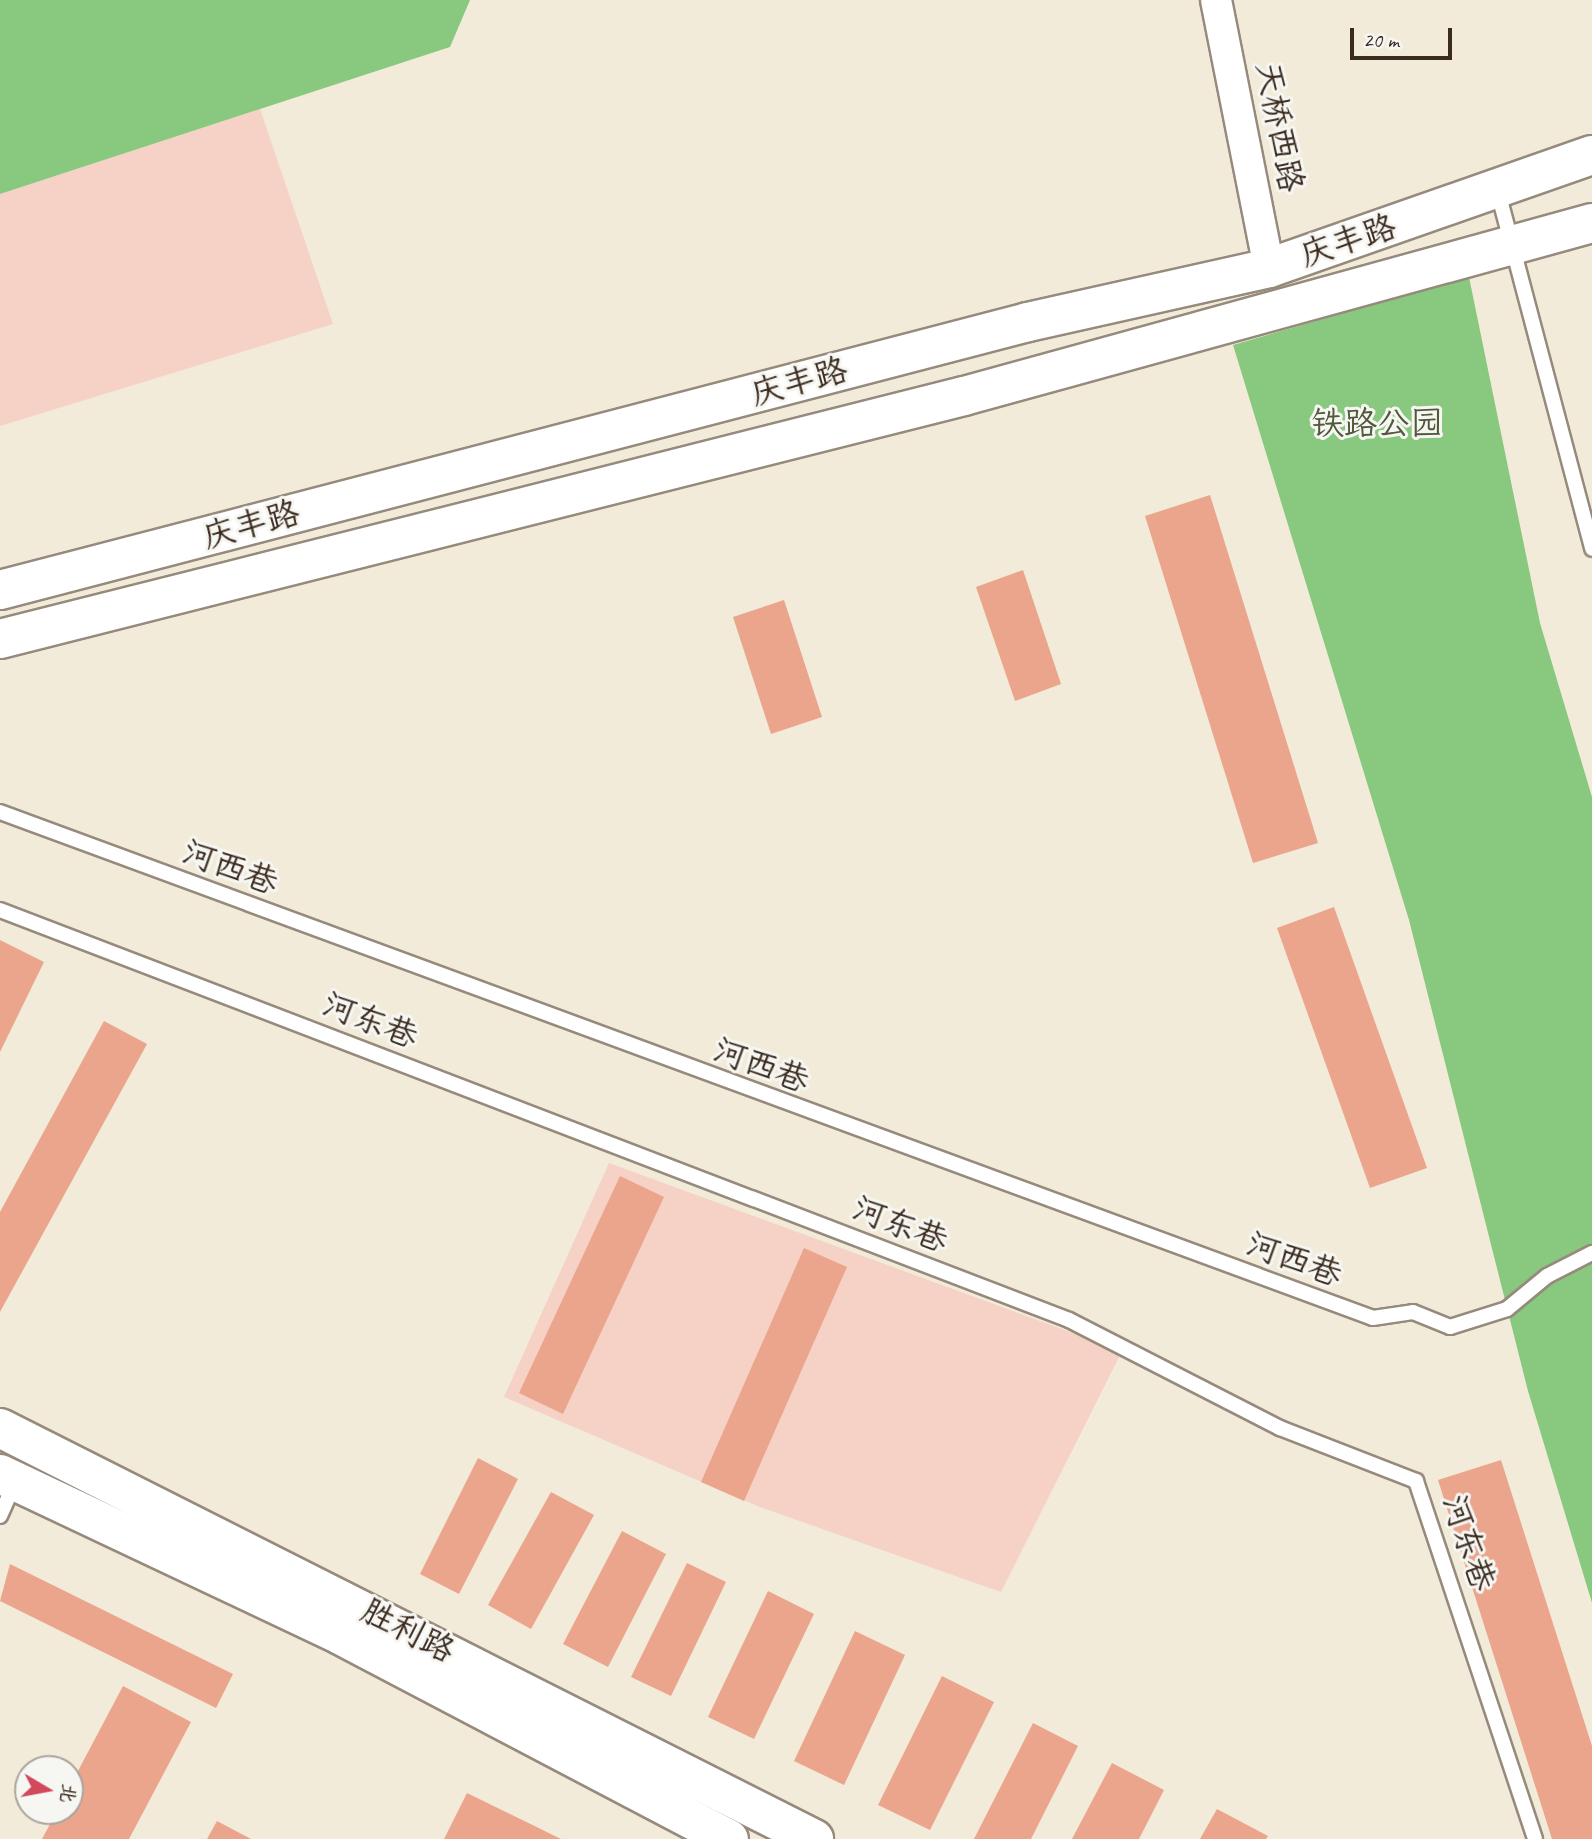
<!DOCTYPE html>
<meta charset="utf-8">
<style>
body{margin:0}
#map{position:relative;width:1592px;height:1839px;overflow:hidden;background:#f2ebd9;font-family:Caveat,"LXGW WenKai TC",sans-serif}
div>[style]{position:absolute}
.built>*{inset:0;background:#f6d1c5}
.green>*{inset:0;background:#88c87f}
.building>*{inset:0;background:#eaa58c}
.roads{filter:drop-shadow(2px 0 #968a7c) drop-shadow(-2px 0 #968a7c) drop-shadow(0 2px #968a7c) drop-shadow(0 -2px #968a7c)}
.lane>*{height:14px;margin:-7px;padding:0 7px;transform-origin:7px;border-radius:7px;background:#fff}
.street>*{height:30px;margin:-15px;padding:0 15px;transform-origin:15px;border-radius:15px;background:#fff}
.secondary>*{height:38px;margin:-19px;padding:0 19px;transform-origin:19px;border-radius:19px;background:#fff}
span{translate:-50% -50%;white-space:nowrap;text-align:center;line-height:1.15;-webkit-text-stroke:6px #f6f6f2;paint-order:stroke}
.street-label{font-size:33px;color:#3b2a1e}
.park-label{font-size:33px;color:#52593b}
.north{position:absolute;left:14px;top:1755px;width:70px;height:70px;box-sizing:border-box;background:#f6f6f2;border:2px solid #aba49d;border-radius:50%;rotate:100deg;font-size:19px;font-weight:700;line-height:28px;text-align:center;color:#3b2a1e}
.north::after{content:'';display:block;margin:auto;width:24px;height:32px;background:#d1495b;clip-path:polygon(50% 0,100% 100%,50% 72%,0 100%)}
.scale{position:absolute;left:1350px;top:28px;width:102px;height:32px;box-sizing:border-box;border:4px solid #3b2a1e;border-top:0;padding-left:9px;font-size:21px;line-height:24px;white-space:nowrap;color:#3b2a1e;-webkit-text-stroke:5px #f6f6f2;paint-order:stroke}
</style>
<div id="map">
<div class="built">
<i style="clip-path:polygon(260px 109px,333px 324px,0 426px,0 194px)"></i>
<i style="clip-path:polygon(609px 1163px,1122px 1351px,1001px 1592px,760px 1507px,504px 1397px)"></i>
</div>
<div class="green">
<i style="clip-path:polygon(0 0,470px 0,450px 47px,0 194px)"></i>
<i style="clip-path:polygon(1469px 277px,1540px 623px,1592px 797px,1592px 1603px,1528px 1391px,1409px 920px,1233px 345px)"></i>
</div>
<div class="building">
<i style="clip-path:polygon(1210px 495px,1318px 843px,1253px 863px,1145px 516px)"></i>
<i style="clip-path:polygon(1023px 570px,1061px 684px,1015px 701px,976px 587px)"></i>
<i style="clip-path:polygon(784px 600px,822px 717px,771px 734px,733px 617px)"></i>
<i style="clip-path:polygon(1334px 907px,1427px 1168px,1370px 1188px,1277px 928px)"></i>
<i style="clip-path:polygon(0 940px,44px 962px,0 1052px)"></i>
<i style="clip-path:polygon(104px 1021px,147px 1044px,0 1312px,0 1212px)"></i>
<i style="clip-path:polygon(620px 1176px,664px 1197px,563px 1414px,519px 1393px)"></i>
<i style="clip-path:polygon(804px 1248px,847px 1267px,744px 1501px,701px 1482px)"></i>
<i style="clip-path:polygon(478px 1458px,518px 1479px,459px 1594px,420px 1574px)"></i>
<i style="clip-path:polygon(1501px 1460px,1592px 1746px,1592px 1839px,1552px 1839px,1438px 1480px)"></i>
<i style="clip-path:polygon(551px 1492px,594px 1515px,531px 1629px,488px 1605px)"></i>
<i style="clip-path:polygon(622px 1531px,666px 1554px,608px 1667px,563px 1644px)"></i>
<i style="clip-path:polygon(687px 1563px,726px 1582px,671px 1696px,631px 1677px)"></i>
<i style="clip-path:polygon(10px 1564px,233px 1674px,216px 1708px,0 1601px)"></i>
<i style="clip-path:polygon(768px 1591px,814px 1614px,754px 1739px,708px 1717px)"></i>
<i style="clip-path:polygon(855px 1631px,905px 1655px,844px 1785px,794px 1761px)"></i>
<i style="clip-path:polygon(942px 1676px,994px 1702px,930px 1830px,878px 1805px)"></i>
<i style="clip-path:polygon(123px 1686px,191px 1722px,129px 1839px,42px 1839px,57px 1811px,70px 1811px,70px 1786px)"></i>
<i style="clip-path:polygon(1033px 1723px,1078px 1746px,1031px 1839px,974px 1839px)"></i>
<i style="clip-path:polygon(1112px 1763px,1164px 1790px,1139px 1839px,1072px 1839px)"></i>
<i style="clip-path:polygon(467px 1793px,561px 1839px,444px 1839px)"></i>
<i style="clip-path:polygon(1217px 1809px,1268px 1836px,1266px 1839px,1200px 1839px)"></i>
<i style="clip-path:polygon(217px 1821px,251px 1839px,207px 1839px)"></i>
</div>
<div class="roads">
<div class="lane">
<i style="left:1498px;top:192px;width:369px;rotate:75.2deg"></i>
<i style="left:0;top:812px;width:1463px;rotate:20.23deg"></i>
<i style="left:1373px;top:1318px;width:40px;rotate:-8.5deg"></i>
<i style="left:1413px;top:1312px;width:40px;rotate:22deg"></i>
<i style="left:1450px;top:1327px;width:60px;rotate:-17.5deg"></i>
<i style="left:1507px;top:1309px;width:52px;rotate:-39.5deg"></i>
<i style="left:1547px;top:1276px;width:51px;rotate:-27.1deg"></i>
<i style="left:0;top:910px;width:1145px;rotate:20.98deg"></i>
<i style="left:1069px;top:1320px;width:237px;rotate:27.1deg"></i>
<i style="left:1280px;top:1428px;width:146px;rotate:21.3deg"></i>
<i style="left:1416px;top:1481px;width:377px;rotate:71.6deg"></i>
<i style="left:0;top:1516px;width:37px;rotate:-66deg"></i>
</div>
<div class="street">
<i style="left:1216px;top:0;width:273px;rotate:78.8deg"></i>
</div>
<div class="secondary">
<i style="left:0;top:590px;width:1062px;rotate:-14.61deg"></i>
<i style="left:1028px;top:322px;width:247px;rotate:-12.6deg"></i>
<i style="left:1269px;top:268px;width:342px;rotate:-19.3deg"></i>
<i style="left:0;top:639px;width:994px;rotate:-14.15deg"></i>
<i style="left:964px;top:396px;width:651px;rotate:-15.4deg"></i>
<i style="left:0;top:1428px;width:912px;rotate:26.79deg"></i>
<i style="left:0;top:1474px;width:378px;rotate:25.3deg"></i>
<i style="left:342px;top:1636px;width:437px;rotate:27.7deg"></i>
</div>
</div>
<div class="street-label">
<span style="left:1279px;top:127px;rotate:79deg">天桥西路</span>
<span style="left:1348px;top:241px;rotate:-18deg">庆丰路</span>
<span style="left:799px;top:382px;rotate:-15deg">庆丰路</span>
<span style="left:251px;top:525px;rotate:-15deg">庆丰路</span>
<span style="left:230px;top:868px;rotate:20deg">河西巷</span>
<span style="left:370px;top:1021px;rotate:21deg">河东巷</span>
<span style="left:761px;top:1066px;rotate:20deg">河西巷</span>
<span style="left:900px;top:1225px;rotate:21deg">河东巷</span>
<span style="left:1294px;top:1260px;rotate:20deg">河西巷</span>
<span style="left:1468px;top:1543px;rotate:71deg">河东巷</span>
<span style="left:408px;top:1631px;rotate:27deg">胜利路</span>
</div>
<div class="park-label">
<span style="left:1377px;top:424px">铁路公园</span>
</div>
<div class="north">北</div>
<div class="scale">20 m</div>
</div>
